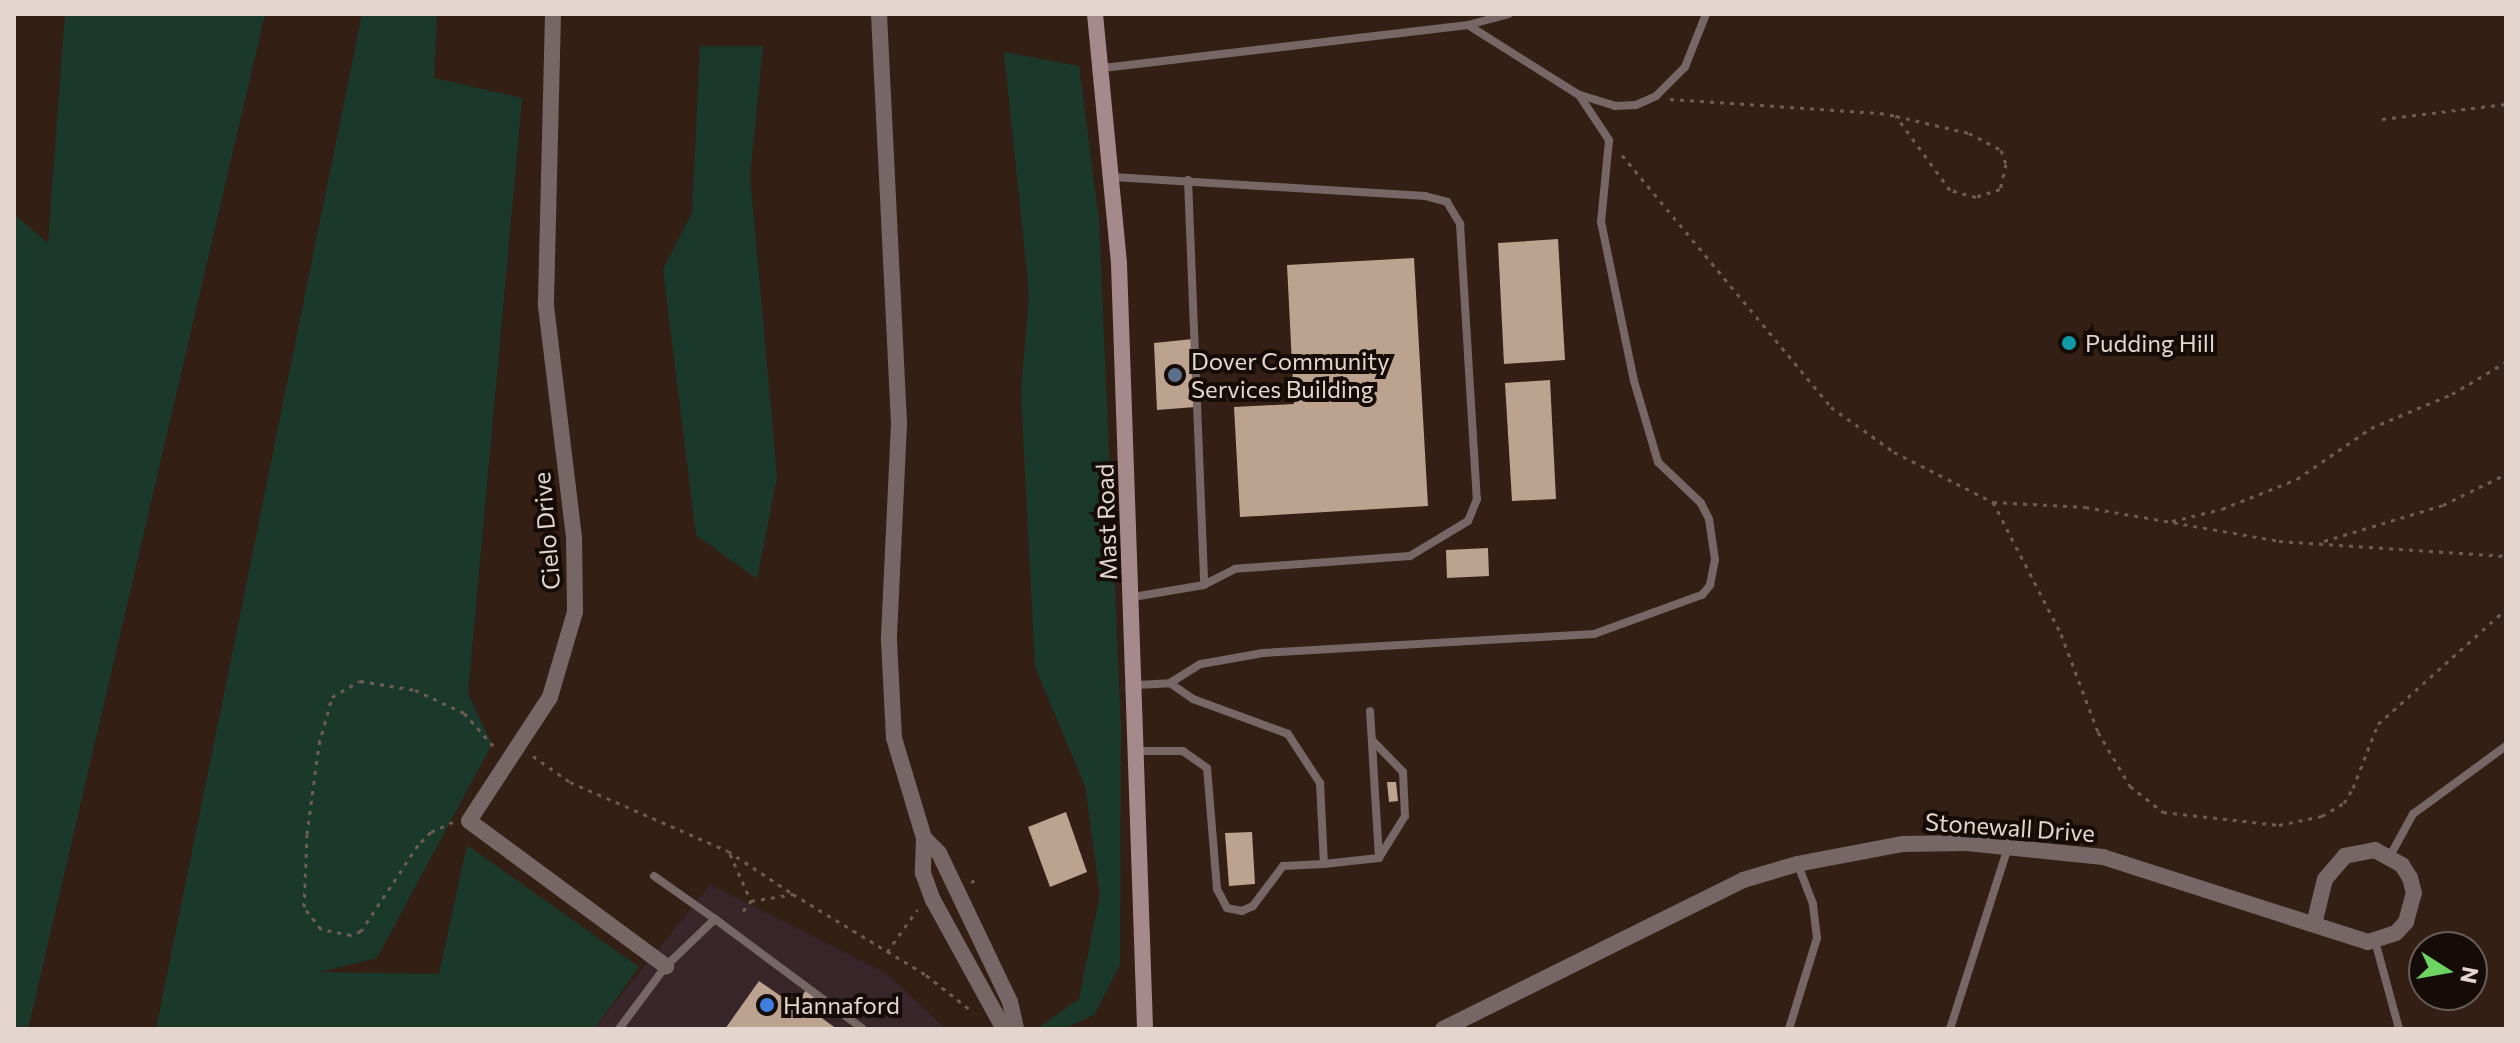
<!DOCTYPE html>
<style>
body{margin:0}
#map{position:relative;width:2520px;height:1043px;overflow:hidden;background:#341f14;font-family:Commissioner,sans-serif}
div>[style]{position:absolute}
.commercial>*{inset:0;background:#39262b}
.green>*{inset:0;background:#1b392a}
.building>*{inset:0;background:#bba390}
.path>*{height:3px;margin-top:-1.5px;transform-origin:0;background:repeating-linear-gradient(90deg,#6f5c52 0 4px,transparent 0 10px)}
.lane>*{height:8px;margin:-4px;padding:0 4px;transform-origin:4px;border-radius:4px;background:#766}
.street>*{height:16px;margin:-8px;padding:0 8px;transform-origin:8px;border-radius:8px;background:#766}
.secondary>*{height:16px;margin:-8px;padding:0 8px;transform-origin:8px;border-radius:8px;background:#a68a8b}
.dots>*{width:22px;height:22px;translate:-50% -50%;box-sizing:border-box;border:4px solid #150c07;border-radius:50%}
span{translate:-50% -50%;white-space:nowrap;text-align:center;line-height:1.15;-webkit-text-stroke:8px #150c07;paint-order:stroke}
.poi-label{font-size:24px;color:#e4d6ce}
.left{translate:0 -50%;text-align:left}
.street-label{font-size:24px;color:#e4d6ce}
.frame{position:absolute;inset:0;border:16px solid #e4d6ce;pointer-events:none}
.north{position:absolute;left:2408px;top:931px;width:80px;height:80px;box-sizing:border-box;background:#150c07;border:2px solid #685d57;border-radius:50%;rotate:101deg;font-size:22px;font-weight:700;line-height:32px;text-align:center;color:#e4d6ce}
.north::after{content:'';display:block;margin:auto;width:28px;height:36px;background:#6dd361;clip-path:polygon(50% 0,100% 100%,50% 72%,0 100%)}
</style>
<div id="map">
<div class="commercial">
<i style="clip-path:polygon(710px 885px,887px 974px,946px 1029px,594px 1029px)"></i>
</div>
<div class="green">
<i style="clip-path:polygon(65px 14px,265px 14px,28px 1029px,14px 1029px,14px 214px,48px 243px)"></i>
<i style="clip-path:polygon(362px 14px,437px 14px,434px 78px,522px 98px,468px 694px,492px 744px,377px 958px,319px 972px,439px 974px,467px 845px,639px 967px,594px 1029px,156px 1029px)"></i>
<i style="clip-path:polygon(700px 46px,763px 46px,750px 176px,777px 477px,757px 579px,696px 535px,663px 269px,692px 213px)"></i>
<i style="clip-path:polygon(1004px 52px,1079px 66px,1099px 220px,1121px 728px,1120px 965px,1094px 1015px,1063px 1029px,1038px 1028px,1079px 999px,1100px 894px,1085px 786px,1035px 667px,1021px 393px,1029px 293px)"></i>
</div>
<div class="building">
<i style="clip-path:polygon(1558px 239px,1565px 360px,1504px 364px,1498px 243px)"></i>
<i style="clip-path:polygon(1414px 258px,1428px 506px,1240px 517px,1234px 407px,1294px 404px,1287px 265px)"></i>
<i style="clip-path:polygon(1193px 339px,1195px 407px,1157px 410px,1154px 343px)"></i>
<i style="clip-path:polygon(1550px 380px,1556px 499px,1512px 501px,1505px 383px)"></i>
<i style="clip-path:polygon(1488px 548px,1489px 576px,1447px 578px,1446px 550px)"></i>
<i style="clip-path:polygon(1387px 782px,1396px 782px,1398px 801px,1389px 802px)"></i>
<i style="clip-path:polygon(1066px 812px,1087px 872px,1050px 887px,1028px 827px)"></i>
<i style="clip-path:polygon(1252px 832px,1255px 884px,1229px 886px,1225px 833px)"></i>
<i style="clip-path:polygon(759px 981px,795px 1006px,806px 990px,827px 1004px,819px 1016px,837px 1029px,725px 1029px)"></i>
</div>
<div class="path">
<i style="left:1670px;top:99px;width:210px;rotate:3.8deg"></i>
<i style="left:1880px;top:113px;width:16px;rotate:11deg"></i>
<i style="left:1896px;top:116px;width:75px;rotate:13.1deg"></i>
<i style="left:1969px;top:133px;width:36px;rotate:28deg"></i>
<i style="left:2001px;top:150px;width:15px;rotate:70deg"></i>
<i style="left:2006px;top:164px;width:26px;rotate:103deg"></i>
<i style="left:2000px;top:189px;width:25px;rotate:162deg"></i>
<i style="left:1976px;top:197px;width:27px;rotate:-165deg"></i>
<i style="left:1950px;top:190px;width:92px;rotate:-126.1deg"></i>
<i style="left:2382px;top:119px;width:125px;rotate:-6.9deg"></i>
<i style="left:1622px;top:155px;width:327px;rotate:50.3deg"></i>
<i style="left:1831px;top:407px;width:77px;rotate:35.5deg"></i>
<i style="left:1894px;top:452px;width:111px;rotate:26.8deg"></i>
<i style="left:1993px;top:502px;width:148px;rotate:62.7deg"></i>
<i style="left:2061px;top:634px;width:105px;rotate:69.3deg"></i>
<i style="left:2098px;top:732px;width:63px;rotate:59.3deg"></i>
<i style="left:2130px;top:786px;width:42px;rotate:38.2deg"></i>
<i style="left:2163px;top:812px;width:117px;rotate:6.4deg"></i>
<i style="left:2279px;top:825px;width:44px;rotate:-11.8deg"></i>
<i style="left:2322px;top:816px;width:26px;rotate:-31deg"></i>
<i style="left:2344px;top:803px;width:17px;rotate:-59deg"></i>
<i style="left:2353px;top:788px;width:69px;rotate:-68.7deg"></i>
<i style="left:2378px;top:724px;width:172px;rotate:-41.9deg"></i>
<i style="left:1993px;top:502px;width:92px;rotate:3.1deg"></i>
<i style="left:2085px;top:507px;width:197px;rotate:9.9deg"></i>
<i style="left:2279px;top:541px;width:227px;rotate:3.8deg"></i>
<i style="left:2172px;top:521px;width:51px;rotate:-13.5deg"></i>
<i style="left:2222px;top:509px;width:81px;rotate:-21.8deg"></i>
<i style="left:2297px;top:479px;width:90px;rotate:-34.6deg"></i>
<i style="left:2371px;top:428px;width:88px;rotate:-22.8deg"></i>
<i style="left:2452px;top:394px;width:63px;rotate:-30.7deg"></i>
<i style="left:2324px;top:541px;width:124px;rotate:-16.8deg"></i>
<i style="left:2443px;top:505px;width:70px;rotate:-26.2deg"></i>
<i style="left:533px;top:756px;width:45px;rotate:35.1deg"></i>
<i style="left:570px;top:782px;width:172px;rotate:23.6deg"></i>
<i style="left:728px;top:851px;width:78px;rotate:33.5deg"></i>
<i style="left:453px;top:822px;width:24px;rotate:156deg"></i>
<i style="left:431px;top:832px;width:18px;rotate:135deg"></i>
<i style="left:418px;top:845px;width:103px;rotate:123.5deg"></i>
<i style="left:361px;top:931px;width:11px;rotate:158deg"></i>
<i style="left:351px;top:935px;width:31px;rotate:-169deg"></i>
<i style="left:321px;top:929px;width:28px;rotate:-128deg"></i>
<i style="left:304px;top:907px;width:73px;rotate:-87.6deg"></i>
<i style="left:307px;top:834px;width:91px;rotate:-82.4deg"></i>
<i style="left:319px;top:744px;width:49px;rotate:-74.5deg"></i>
<i style="left:332px;top:697px;width:32px;rotate:-30deg"></i>
<i style="left:360px;top:681px;width:56px;rotate:9.3deg"></i>
<i style="left:415px;top:690px;width:54px;rotate:25.1deg"></i>
<i style="left:464px;top:713px;width:50px;rotate:48.3deg"></i>
<i style="left:730px;top:854px;width:51px;rotate:65.9deg"></i>
<i style="left:971px;top:882px;width:10px;rotate:-24deg"></i>
<i style="left:743px;top:911px;width:13px;rotate:-51deg"></i>
<i style="left:751px;top:901px;width:43px;rotate:-9.5deg"></i>
<i style="left:793px;top:894px;width:156px;rotate:31.3deg"></i>
<i style="left:926px;top:975px;width:60px;rotate:38.2deg"></i>
<i style="left:887px;top:952px;width:52px;rotate:-54.5deg"></i>
</div>
<div class="lane">
<i style="left:1103px;top:68px;width:368px;rotate:-6.7deg"></i>
<i style="left:1468px;top:25px;width:42px;rotate:-15deg"></i>
<i style="left:1580px;top:95px;width:37px;rotate:17deg"></i>
<i style="left:1615px;top:106px;width:21px;rotate:-3deg"></i>
<i style="left:1636px;top:105px;width:22px;rotate:-24deg"></i>
<i style="left:1656px;top:96px;width:41px;rotate:-45deg"></i>
<i style="left:1685px;top:67px;width:57px;rotate:-68.4deg"></i>
<i style="left:1113px;top:177px;width:313px;rotate:3.5deg"></i>
<i style="left:1425px;top:196px;width:23px;rotate:15deg"></i>
<i style="left:1447px;top:202px;width:26px;rotate:59deg"></i>
<i style="left:1460px;top:224px;width:276px;rotate:86.5deg"></i>
<i style="left:1477px;top:499px;width:24px;rotate:112deg"></i>
<i style="left:1468px;top:521px;width:68px;rotate:148.9deg"></i>
<i style="left:1410px;top:556px;width:175px;rotate:175.8deg"></i>
<i style="left:1235px;top:569px;width:35px;rotate:153deg"></i>
<i style="left:1204px;top:585px;width:72px;rotate:170.4deg"></i>
<i style="left:1188px;top:180px;width:405px;rotate:87.7deg"></i>
<i style="left:1170px;top:683px;width:36px;rotate:-32deg"></i>
<i style="left:1201px;top:664px;width:63px;rotate:-10.1deg"></i>
<i style="left:1263px;top:653px;width:332px;rotate:-3.3deg"></i>
<i style="left:1594px;top:634px;width:115px;rotate:-19.9deg"></i>
<i style="left:1702px;top:595px;width:13px;rotate:-51deg"></i>
<i style="left:1710px;top:585px;width:25px;rotate:-79deg"></i>
<i style="left:1715px;top:560px;width:41px;rotate:-98.3deg"></i>
<i style="left:1709px;top:519px;width:18px;rotate:-117deg"></i>
<i style="left:1701px;top:503px;width:59px;rotate:-136.4deg"></i>
<i style="left:1658px;top:462px;width:84px;rotate:-106.5deg"></i>
<i style="left:1634px;top:381px;width:162px;rotate:-101.7deg"></i>
<i style="left:1601px;top:222px;width:82px;rotate:-84.4deg"></i>
<i style="left:1609px;top:140px;width:54px;rotate:-123.7deg"></i>
<i style="left:1579px;top:95px;width:131px;rotate:-147.8deg"></i>
<i style="left:1137px;top:685px;width:33px;rotate:-3deg"></i>
<i style="left:1170px;top:683px;width:28px;rotate:35deg"></i>
<i style="left:1193px;top:699px;width:101px;rotate:20.2deg"></i>
<i style="left:1288px;top:734px;width:59px;rotate:56.9deg"></i>
<i style="left:1320px;top:783px;width:81px;rotate:87.2deg"></i>
<i style="left:1324px;top:864px;width:41px;rotate:177.2deg"></i>
<i style="left:1283px;top:866px;width:50px;rotate:126.9deg"></i>
<i style="left:1253px;top:906px;width:12px;rotate:156deg"></i>
<i style="left:1242px;top:911px;width:15px;rotate:-169deg"></i>
<i style="left:1227px;top:908px;width:21px;rotate:-118deg"></i>
<i style="left:1217px;top:889px;width:121px;rotate:-94.7deg"></i>
<i style="left:1207px;top:768px;width:29px;rotate:-145deg"></i>
<i style="left:1183px;top:751px;width:44px;rotate:180deg"></i>
<i style="left:1373px;top:741px;width:43px;rotate:45.9deg"></i>
<i style="left:1403px;top:772px;width:44px;rotate:87.4deg"></i>
<i style="left:1405px;top:816px;width:49px;rotate:121.8deg"></i>
<i style="left:2390px;top:856px;width:48px;rotate:-61.3deg"></i>
<i style="left:2413px;top:814px;width:115px;rotate:-36.2deg"></i>
<i style="left:1324px;top:864px;width:55px;rotate:-6.2deg"></i>
<i style="left:1379px;top:858px;width:147px;rotate:-93.5deg"></i>
<i style="left:654px;top:876px;width:75px;rotate:35.2deg"></i>
<i style="left:2375px;top:941px;width:91px;rotate:74.7deg"></i>
<i style="left:619px;top:1029px;width:79px;rotate:-53.3deg"></i>
<i style="left:666px;top:966px;width:68px;rotate:-43.8deg"></i>
<i style="left:715px;top:919px;width:184px;rotate:36.6deg"></i>
<i style="left:1789px;top:1029px;width:95px;rotate:-72.9deg"></i>
<i style="left:1817px;top:938px;width:34px;rotate:-97deg"></i>
<i style="left:1813px;top:904px;width:42px;rotate:-111deg"></i>
<i style="left:1950px;top:1029px;width:191px;rotate:-72.3deg"></i>
</div>
<div class="street">
<i style="left:553px;top:14px;width:292px;rotate:91.4deg"></i>
<i style="left:546px;top:306px;width:234px;rotate:83.1deg"></i>
<i style="left:574px;top:538px;width:74px;rotate:89.2deg"></i>
<i style="left:575px;top:612px;width:89px;rotate:106.4deg"></i>
<i style="left:550px;top:697px;width:148px;rotate:123.2deg"></i>
<i style="left:469px;top:821px;width:245px;rotate:36.4deg"></i>
<i style="left:879px;top:14px;width:410px;rotate:87.2deg"></i>
<i style="left:899px;top:424px;width:216px;rotate:92.7deg"></i>
<i style="left:889px;top:640px;width:98px;rotate:87.1deg"></i>
<i style="left:894px;top:738px;width:104px;rotate:73.3deg"></i>
<i style="left:924px;top:838px;width:21px;rotate:45deg"></i>
<i style="left:939px;top:853px;width:165px;rotate:64.5deg"></i>
<i style="left:1010px;top:1002px;width:28px;rotate:77deg"></i>
<i style="left:924px;top:838px;width:35px;rotate:92deg"></i>
<i style="left:923px;top:873px;width:29px;rotate:70deg"></i>
<i style="left:933px;top:900px;width:147px;rotate:61.2deg"></i>
<i style="left:1443px;top:1029px;width:335px;rotate:-26.4deg"></i>
<i style="left:1743px;top:880px;width:56px;rotate:-16.5deg"></i>
<i style="left:1797px;top:864px;width:108px;rotate:-10.7deg"></i>
<i style="left:1903px;top:844px;width:64px;rotate:-0.9deg"></i>
<i style="left:1967px;top:843px;width:137px;rotate:5.9deg"></i>
<i style="left:2103px;top:857px;width:278px;rotate:17.8deg"></i>
<i style="left:2368px;top:942px;width:29px;rotate:-18deg"></i>
<i style="left:2396px;top:933px;width:15px;rotate:-48deg"></i>
<i style="left:2406px;top:922px;width:30px;rotate:-75deg"></i>
<i style="left:2414px;top:893px;width:16px;rotate:-105deg"></i>
<i style="left:2410px;top:878px;width:15px;rotate:-122deg"></i>
<i style="left:2402px;top:865px;width:31px;rotate:-151deg"></i>
<i style="left:2375px;top:850px;width:31px;rotate:169deg"></i>
<i style="left:2345px;top:856px;width:30px;rotate:131deg"></i>
<i style="left:2325px;top:879px;width:46px;rotate:103.7deg"></i>
</div>
<div class="secondary">
<i style="left:1095px;top:14px;width:251px;rotate:84.5deg"></i>
<i style="left:1119px;top:264px;width:765px;rotate:88.05deg"></i>
</div>
<div class="dots">
<i style="left:2069px;top:343px;background:#0f9aa8"></i>
<i style="left:1175px;top:375px;background:#5c6f8a"></i>
<i style="left:767px;top:1005px;background:#3f7fe0"></i>
</div>
<div class="poi-label">
<span class="left" style="left:2085px;top:343px">Pudding Hill</span>
<span class="left" style="left:1191px;top:375px">Dover Community<br>Services Building</span>
<span class="left" style="left:783px;top:1005px">Hannaford</span>
</div>
<div class="street-label">
<span style="left:1106px;top:522px;rotate:-92deg">Mast Road</span>
<span style="left:546px;top:531px;rotate:-95deg">Cielo Drive</span>
<span style="left:2010px;top:827px;rotate:4deg">Stonewall Drive</span>
</div>
<div class="frame"></div>
<div class="north">N</div>
</div>
